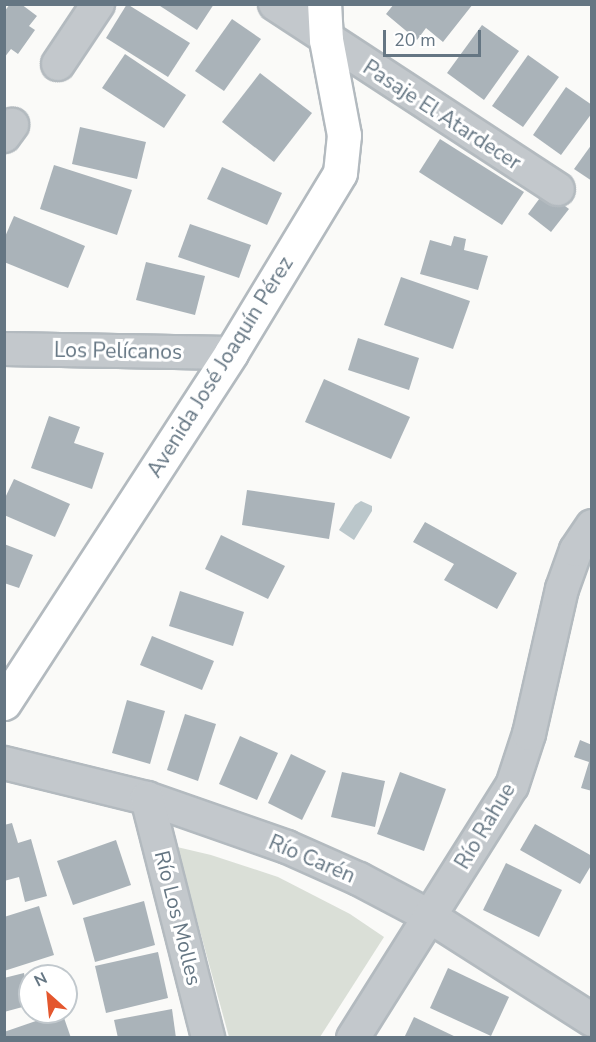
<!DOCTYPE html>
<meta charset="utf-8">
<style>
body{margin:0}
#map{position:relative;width:596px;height:1042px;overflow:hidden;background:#fafaf8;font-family:"Nunito Sans",sans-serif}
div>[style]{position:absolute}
.green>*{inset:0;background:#dadfd7}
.water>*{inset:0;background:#bbc7cb}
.building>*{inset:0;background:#aab3b9}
.roads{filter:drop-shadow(2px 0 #b3babf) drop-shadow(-2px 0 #b3babf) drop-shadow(0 2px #b3babf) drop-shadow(0 -2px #b3babf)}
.street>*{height:32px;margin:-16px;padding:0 16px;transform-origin:16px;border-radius:16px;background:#c3c8cc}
.secondary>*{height:33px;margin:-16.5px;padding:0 16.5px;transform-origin:16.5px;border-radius:16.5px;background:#fff}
span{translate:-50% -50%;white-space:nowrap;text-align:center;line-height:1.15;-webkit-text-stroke:6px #fff;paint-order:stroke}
.street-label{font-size:21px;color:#657683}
.frame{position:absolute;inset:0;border:6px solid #657683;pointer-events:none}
.north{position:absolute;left:18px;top:964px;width:60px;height:60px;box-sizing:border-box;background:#fff;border:2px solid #c1c8cd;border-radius:50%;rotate:333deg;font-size:16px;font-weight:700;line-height:24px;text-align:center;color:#657683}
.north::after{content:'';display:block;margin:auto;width:21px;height:27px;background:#e4572e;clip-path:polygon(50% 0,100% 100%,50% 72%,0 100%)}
.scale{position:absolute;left:383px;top:30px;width:98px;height:27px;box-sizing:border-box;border:3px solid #657683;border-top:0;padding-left:8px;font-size:18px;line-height:21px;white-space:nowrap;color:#657683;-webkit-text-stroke:4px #fff;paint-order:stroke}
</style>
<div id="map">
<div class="green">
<i style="clip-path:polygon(177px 847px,211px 855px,278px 877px,350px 914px,384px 937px,320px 1037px,229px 1037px)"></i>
</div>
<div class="water">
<i style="clip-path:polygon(361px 501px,372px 506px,372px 511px,354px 540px,339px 530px,355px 505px)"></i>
</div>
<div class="building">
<i style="clip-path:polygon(10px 4px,21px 4px,37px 16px,29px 26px,35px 30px,18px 54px,11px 49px,4px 58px,4px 12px)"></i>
<i style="clip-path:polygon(127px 4px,190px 43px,168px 77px,106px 38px)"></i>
<i style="clip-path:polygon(157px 4px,214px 4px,197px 30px)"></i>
<i style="clip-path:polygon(394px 4px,473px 4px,443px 42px,426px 28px,417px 40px,386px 14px)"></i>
<i style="clip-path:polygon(232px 19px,261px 39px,224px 91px,195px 71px)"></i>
<i style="clip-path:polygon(482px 25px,519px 51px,484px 100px,447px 73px)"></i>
<i style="clip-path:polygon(125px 54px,186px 95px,164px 128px,102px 88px)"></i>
<i style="clip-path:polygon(528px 55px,559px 77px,523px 127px,492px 106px)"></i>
<i style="clip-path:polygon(260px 73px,312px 113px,274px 162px,222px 122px)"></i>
<i style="clip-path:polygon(566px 87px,592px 105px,592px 113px,561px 155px,533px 135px)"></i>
<i style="clip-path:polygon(80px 127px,146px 142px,137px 179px,72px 164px)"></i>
<i style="clip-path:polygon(440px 139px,524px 192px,502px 225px,419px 172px)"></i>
<i style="clip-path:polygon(592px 144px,592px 181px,574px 169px)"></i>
<i style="clip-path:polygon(54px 165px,132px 190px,117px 235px,40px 209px)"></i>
<i style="clip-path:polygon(222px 167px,282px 193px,267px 225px,207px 199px)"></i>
<i style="clip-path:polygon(545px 191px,569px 209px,551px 232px,528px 214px)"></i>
<i style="clip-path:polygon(14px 216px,85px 246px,68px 288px,4px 262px,4px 239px)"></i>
<i style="clip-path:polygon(190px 224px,251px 245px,239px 278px,178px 257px)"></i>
<i style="clip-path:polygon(454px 236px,466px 239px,464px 250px,488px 256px,478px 290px,420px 274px,430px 240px,451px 246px)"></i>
<i style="clip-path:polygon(146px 262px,205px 276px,195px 315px,136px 300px)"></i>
<i style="clip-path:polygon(401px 277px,470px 301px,453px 349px,384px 325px)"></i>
<i style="clip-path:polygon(358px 338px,419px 358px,409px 390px,348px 370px)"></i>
<i style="clip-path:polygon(324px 379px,410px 417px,391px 459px,305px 422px)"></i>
<i style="clip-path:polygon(49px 416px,80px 427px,74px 443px,104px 453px,92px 489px,31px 468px)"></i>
<i style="clip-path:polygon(14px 479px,70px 504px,55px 537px,4px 515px,4px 500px)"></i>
<i style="clip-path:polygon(247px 490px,335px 503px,329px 539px,242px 525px)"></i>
<i style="clip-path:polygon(425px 522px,517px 573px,497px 609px,444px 580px,454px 564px,413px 542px)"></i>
<i style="clip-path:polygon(221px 535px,285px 566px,268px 599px,205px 569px)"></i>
<i style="clip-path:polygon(4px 544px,33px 555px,19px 588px,4px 583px)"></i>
<i style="clip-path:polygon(180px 591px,244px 612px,233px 646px,169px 626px)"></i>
<i style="clip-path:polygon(152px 636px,214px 661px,202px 690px,140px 665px)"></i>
<i style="clip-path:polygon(127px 700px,165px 711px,150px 764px,112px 753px)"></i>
<i style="clip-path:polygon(185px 714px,216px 724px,198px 781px,167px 770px)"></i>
<i style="clip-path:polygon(240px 736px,278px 753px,257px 800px,219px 784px)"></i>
<i style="clip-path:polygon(580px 740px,592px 745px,592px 791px,581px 788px,589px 762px,574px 757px)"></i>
<i style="clip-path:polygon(291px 754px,326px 771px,302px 820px,268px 803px)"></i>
<i style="clip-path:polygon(342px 772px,385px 781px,375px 827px,331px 817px)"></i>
<i style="clip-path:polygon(400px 772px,446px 789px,424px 851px,377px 834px)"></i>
<i style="clip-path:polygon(12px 823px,18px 843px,31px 839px,47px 896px,25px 902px,19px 877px,4px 881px,4px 825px)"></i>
<i style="clip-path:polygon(535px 824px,592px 856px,592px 864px,580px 884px,520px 850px)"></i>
<i style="clip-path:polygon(116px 840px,131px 885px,73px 905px,57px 861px)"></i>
<i style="clip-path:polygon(506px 863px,562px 890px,539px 937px,483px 910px)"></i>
<i style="clip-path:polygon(144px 901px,155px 945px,95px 962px,83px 918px)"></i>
<i style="clip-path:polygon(39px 906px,54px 955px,4px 971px,4px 917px)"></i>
<i style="clip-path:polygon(158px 952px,168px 998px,106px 1013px,95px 966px)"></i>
<i style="clip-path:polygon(448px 968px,509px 997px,491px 1036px,430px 1008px)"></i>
<i style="clip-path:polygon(24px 973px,30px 1005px,4px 1012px,4px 978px)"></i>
<i style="clip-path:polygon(172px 1009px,176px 1038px,118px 1038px,114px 1020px)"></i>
<i style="clip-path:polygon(62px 1012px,71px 1038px,4px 1038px,4px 1032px)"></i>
<i style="clip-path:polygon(414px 1017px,458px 1038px,404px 1038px)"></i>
</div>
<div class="roads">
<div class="street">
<i style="left:275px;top:4px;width:338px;rotate:33.2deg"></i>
<i style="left:58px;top:64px;width:72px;rotate:-56.3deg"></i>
<i style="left:4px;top:136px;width:14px;rotate:-54deg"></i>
<i style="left:4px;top:349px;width:227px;rotate:1deg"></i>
<i style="left:4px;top:763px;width:147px;rotate:13.8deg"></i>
<i style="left:147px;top:798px;width:148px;rotate:19.3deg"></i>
<i style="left:287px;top:847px;width:79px;rotate:24deg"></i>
<i style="left:359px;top:879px;width:79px;rotate:27.9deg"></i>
<i style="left:429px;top:916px;width:193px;rotate:32.5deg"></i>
<i style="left:147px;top:798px;width:248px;rotate:75.7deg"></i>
<i style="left:353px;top:1038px;width:298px;rotate:-57.8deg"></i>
<i style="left:512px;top:786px;width:55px;rotate:-71.9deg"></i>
<i style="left:529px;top:734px;width:149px;rotate:-77.2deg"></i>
<i style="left:562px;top:589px;width:41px;rotate:-70.3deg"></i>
<i style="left:576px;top:550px;width:29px;rotate:-56deg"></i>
</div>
<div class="secondary">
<i style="left:4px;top:703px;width:417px;rotate:-57deg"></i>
<i style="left:231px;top:353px;width:210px;rotate:-58.8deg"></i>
<i style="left:340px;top:173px;width:38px;rotate:-84deg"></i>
<i style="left:344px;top:135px;width:97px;rotate:-100.7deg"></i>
<i style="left:326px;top:40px;width:36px;rotate:-93deg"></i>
</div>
</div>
<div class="street-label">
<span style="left:442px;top:115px;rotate:33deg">Pasaje El Atardecer</span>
<span style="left:118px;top:351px;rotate:1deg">Los Pelícanos</span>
<span style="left:220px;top:367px;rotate:-58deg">Avenida José Joaquín Pérez</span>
<span style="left:485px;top:826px;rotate:-59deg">Río Rahue</span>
<span style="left:312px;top:859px;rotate:23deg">Río Carén</span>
<span style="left:178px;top:918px;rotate:76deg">Río Los Molles</span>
</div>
<div class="frame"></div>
<div class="north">N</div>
<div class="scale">20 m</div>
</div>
